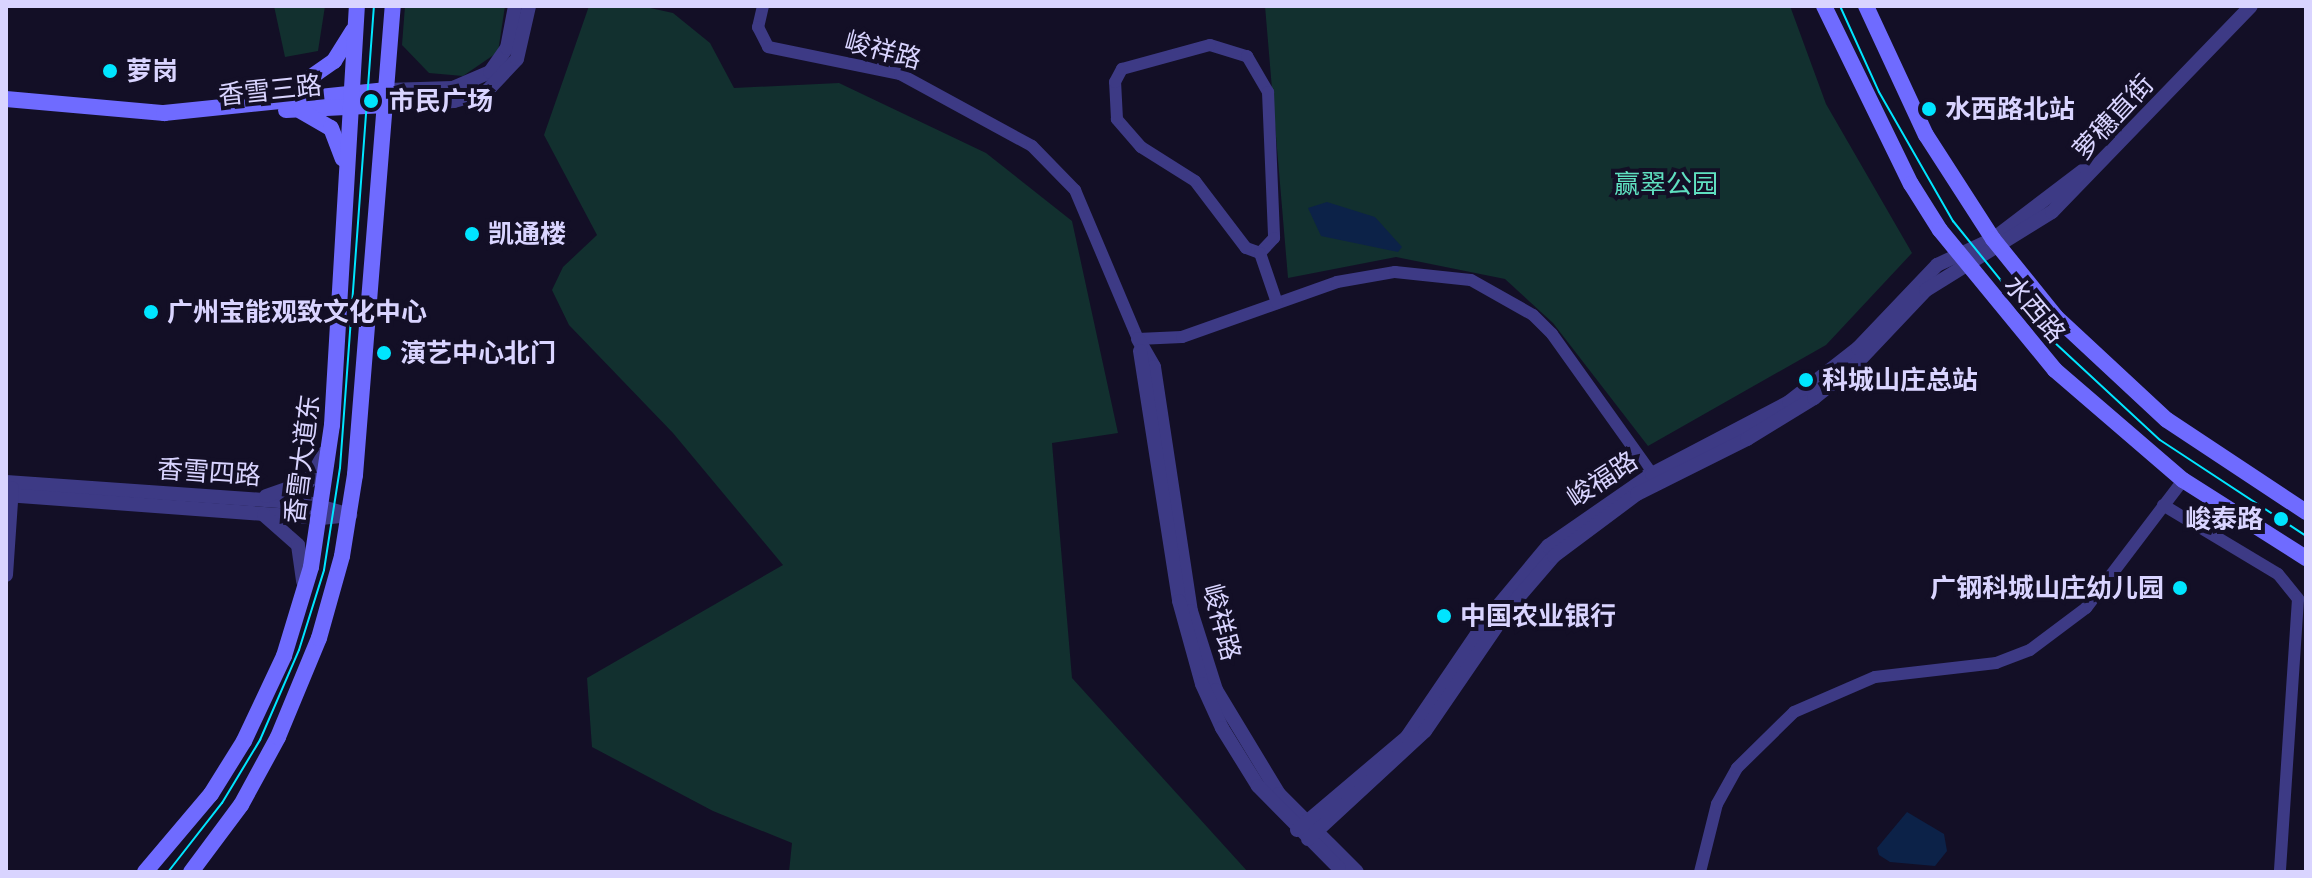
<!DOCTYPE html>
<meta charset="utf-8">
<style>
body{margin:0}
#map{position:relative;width:2312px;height:878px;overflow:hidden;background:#130f26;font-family:"Open Sans","Noto Sans SC",sans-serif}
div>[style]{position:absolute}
.green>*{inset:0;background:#12302f}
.water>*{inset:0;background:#0c2248}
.minor>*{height:12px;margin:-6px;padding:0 6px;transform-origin:6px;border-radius:6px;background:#3d3a85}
.tertiary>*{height:14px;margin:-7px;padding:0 7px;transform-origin:7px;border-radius:7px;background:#3d3a85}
.secondary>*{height:16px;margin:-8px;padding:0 8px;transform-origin:8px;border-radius:8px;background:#6f6bff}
.tram>*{height:2px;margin:-1px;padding:0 1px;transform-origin:1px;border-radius:1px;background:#00e5ff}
.dots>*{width:22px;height:22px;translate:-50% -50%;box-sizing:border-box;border:4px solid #130f26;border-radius:50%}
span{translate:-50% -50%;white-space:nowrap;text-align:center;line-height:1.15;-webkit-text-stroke:8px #130f26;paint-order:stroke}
.street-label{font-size:26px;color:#d9d4ff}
.poi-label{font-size:26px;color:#d9d4ff;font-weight:700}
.left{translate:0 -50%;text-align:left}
.right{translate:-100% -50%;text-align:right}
.park-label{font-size:26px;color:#5fe0c0}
.frame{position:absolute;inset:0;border:8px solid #d9d4ff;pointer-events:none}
</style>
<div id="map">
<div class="green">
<i style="clip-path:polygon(274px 6px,325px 6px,318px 51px,285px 57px)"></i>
<i style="clip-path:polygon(405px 6px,505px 6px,498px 52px,463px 76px,429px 73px,402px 45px)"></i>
<i style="clip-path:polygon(589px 6px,641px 6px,673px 13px,710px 43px,734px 88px,839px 83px,986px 153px,1072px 221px,1118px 433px,1052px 443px,1072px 678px,1248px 872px,789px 872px,792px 843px,713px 811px,592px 747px,587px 678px,783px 565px,673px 433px,569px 325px,552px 290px,563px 267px,597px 235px,544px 135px)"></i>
<i style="clip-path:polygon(1265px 6px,1790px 6px,1826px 104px,1912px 253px,1826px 345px,1648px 446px,1553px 323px,1505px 279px,1396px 257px,1288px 278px)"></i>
</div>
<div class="water">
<i style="clip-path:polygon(1327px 202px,1375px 217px,1402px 247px,1398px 252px,1321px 236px,1308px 208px)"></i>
<i style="clip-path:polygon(1907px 812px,1944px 834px,1947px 851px,1935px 866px,1890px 862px,1879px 855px,1877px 848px)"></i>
</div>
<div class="minor">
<i style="left:763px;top:6px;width:22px;rotate:103deg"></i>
<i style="left:758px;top:27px;width:22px;rotate:63deg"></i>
<i style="left:768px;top:47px;width:135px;rotate:11.6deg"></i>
<i style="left:900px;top:74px;width:150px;rotate:28.6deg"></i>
<i style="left:1032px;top:146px;width:62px;rotate:45.7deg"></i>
<i style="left:1075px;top:190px;width:162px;rotate:67.1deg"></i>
<i style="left:1138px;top:339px;width:44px;rotate:-2.6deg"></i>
<i style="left:1182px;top:337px;width:164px;rotate:-19.5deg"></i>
<i style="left:1337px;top:282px;width:59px;rotate:-9.8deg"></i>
<i style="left:1395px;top:272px;width:76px;rotate:6deg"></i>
<i style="left:1471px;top:280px;width:71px;rotate:29.4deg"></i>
<i style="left:1533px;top:315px;width:27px;rotate:45deg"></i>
<i style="left:1552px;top:334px;width:172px;rotate:54.5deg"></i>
<i style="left:1210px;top:45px;width:39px;rotate:17deg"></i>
<i style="left:1247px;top:56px;width:42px;rotate:59.7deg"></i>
<i style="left:1268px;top:92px;width:146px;rotate:87.6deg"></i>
<i style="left:1274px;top:238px;width:21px;rotate:133deg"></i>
<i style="left:1260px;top:253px;width:15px;rotate:-160deg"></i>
<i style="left:1246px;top:248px;width:84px;rotate:-127.3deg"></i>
<i style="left:1195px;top:181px;width:64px;rotate:-147.8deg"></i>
<i style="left:1141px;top:147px;width:37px;rotate:-131deg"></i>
<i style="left:1117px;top:119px;width:37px;rotate:-93deg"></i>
<i style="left:1115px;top:82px;width:15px;rotate:-62deg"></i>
<i style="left:1122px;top:69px;width:91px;rotate:-15.3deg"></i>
<i style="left:1260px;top:253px;width:53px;rotate:71.2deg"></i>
<i style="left:2163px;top:505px;width:134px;rotate:31deg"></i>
<i style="left:2278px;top:574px;width:32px;rotate:51deg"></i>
<i style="left:2298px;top:599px;width:274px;rotate:93.8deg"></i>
<i style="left:1700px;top:872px;width:70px;rotate:-76deg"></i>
<i style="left:1717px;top:804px;width:41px;rotate:-60.9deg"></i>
<i style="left:1737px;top:768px;width:80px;rotate:-44.5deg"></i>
<i style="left:1794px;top:712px;width:88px;rotate:-23.4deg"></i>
<i style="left:1875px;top:677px;width:122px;rotate:-6.6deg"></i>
<i style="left:1996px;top:663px;width:36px;rotate:-21deg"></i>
<i style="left:2030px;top:650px;width:70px;rotate:-36.9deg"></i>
<i style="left:2086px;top:608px;width:161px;rotate:-52.8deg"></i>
</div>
<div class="tertiary">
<i style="left:387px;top:90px;width:66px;rotate:-1.7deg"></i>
<i style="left:453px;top:88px;width:40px;rotate:-23.4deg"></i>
<i style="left:490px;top:72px;width:29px;rotate:-55deg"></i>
<i style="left:507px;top:48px;width:43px;rotate:-79.2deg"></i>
<i style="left:386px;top:105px;width:68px;rotate:-3.4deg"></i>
<i style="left:454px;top:101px;width:33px;rotate:-16deg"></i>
<i style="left:486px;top:92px;width:45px;rotate:-46.8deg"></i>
<i style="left:517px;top:59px;width:54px;rotate:-77.2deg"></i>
<i style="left:1138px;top:339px;width:32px;rotate:60deg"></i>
<i style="left:1154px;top:367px;width:247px;rotate:81.4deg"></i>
<i style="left:1191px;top:611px;width:83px;rotate:72.4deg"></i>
<i style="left:1216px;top:690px;width:122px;rotate:58.8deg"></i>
<i style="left:1279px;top:794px;width:110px;rotate:45deg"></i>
<i style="left:1140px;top:351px;width:253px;rotate:81.1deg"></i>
<i style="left:1179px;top:601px;width:86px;rotate:74.5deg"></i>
<i style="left:1202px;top:684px;width:48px;rotate:65.6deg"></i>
<i style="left:1222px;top:728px;width:68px;rotate:58.2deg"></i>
<i style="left:1258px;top:786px;width:115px;rotate:45.4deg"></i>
<i style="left:6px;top:482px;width:303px;rotate:4deg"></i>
<i style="left:308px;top:503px;width:44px;rotate:15.9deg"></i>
<i style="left:6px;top:495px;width:316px;rotate:4.2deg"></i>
<i style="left:321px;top:518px;width:29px;rotate:-6deg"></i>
<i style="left:266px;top:496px;width:46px;rotate:-19.2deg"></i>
<i style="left:309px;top:481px;width:33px;rotate:-61deg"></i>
<i style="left:264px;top:515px;width:45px;rotate:41.4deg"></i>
<i style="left:298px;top:545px;width:37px;rotate:82deg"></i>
<i style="left:6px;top:575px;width:87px;rotate:-86.1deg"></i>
<i style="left:1297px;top:830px;width:144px;rotate:-40.2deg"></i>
<i style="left:1407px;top:737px;width:144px;rotate:-55.8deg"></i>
<i style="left:1488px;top:618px;width:94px;rotate:-50.2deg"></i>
<i style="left:1548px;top:546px;width:126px;rotate:-34.7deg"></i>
<i style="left:1652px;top:474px;width:155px;rotate:-27.7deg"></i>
<i style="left:1789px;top:402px;width:88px;rotate:-38deg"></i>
<i style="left:1858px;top:348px;width:115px;rotate:-46.4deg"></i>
<i style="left:1937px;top:265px;width:62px;rotate:-24.9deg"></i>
<i style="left:1993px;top:239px;width:116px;rotate:-37.3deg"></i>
<i style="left:1308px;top:839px;width:159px;rotate:-42.7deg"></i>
<i style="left:1425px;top:731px;width:150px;rotate:-55.6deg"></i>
<i style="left:1510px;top:607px;width:67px;rotate:-49.2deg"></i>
<i style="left:1554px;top:556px;width:104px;rotate:-36.8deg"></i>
<i style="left:1637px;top:494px;width:123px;rotate:-26.6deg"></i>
<i style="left:1747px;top:439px;width:79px;rotate:-31.5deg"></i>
<i style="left:1814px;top:398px;width:53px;rotate:-38.8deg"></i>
<i style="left:1855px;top:365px;width:103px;rotate:-46.6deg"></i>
<i style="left:1926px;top:290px;width:148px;rotate:-31.8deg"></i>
<i style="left:2052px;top:212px;width:286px;rotate:-46deg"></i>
</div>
<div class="secondary">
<i style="left:1824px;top:6px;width:198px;rotate:64deg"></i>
<i style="left:1911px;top:184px;width:54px;rotate:57.8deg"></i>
<i style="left:1940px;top:230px;width:181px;rotate:50.6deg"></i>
<i style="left:2055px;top:370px;width:169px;rotate:40.7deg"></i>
<i style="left:2183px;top:480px;width:146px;rotate:32.4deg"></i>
<i style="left:1866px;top:6px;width:142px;rotate:65.1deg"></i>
<i style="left:1926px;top:135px;width:124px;rotate:57.2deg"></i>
<i style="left:1993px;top:239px;width:100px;rotate:51.1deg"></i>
<i style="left:2056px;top:317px;width:151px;rotate:42.9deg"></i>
<i style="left:2167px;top:420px;width:167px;rotate:33.5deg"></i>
<i style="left:281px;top:98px;width:65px;rotate:-34.9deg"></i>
<i style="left:334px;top:61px;width:36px;rotate:-58deg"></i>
<i style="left:6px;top:99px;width:159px;rotate:5.1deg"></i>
<i style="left:164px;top:113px;width:224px;rotate:-5.9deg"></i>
<i style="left:286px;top:110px;width:100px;rotate:-2.9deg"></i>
<i style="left:301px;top:111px;width:34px;rotate:30deg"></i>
<i style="left:331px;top:128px;width:33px;rotate:69deg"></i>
<i style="left:145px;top:872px;width:102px;rotate:-49.8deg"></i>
<i style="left:211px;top:794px;width:62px;rotate:-58.1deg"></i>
<i style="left:244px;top:741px;width:94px;rotate:-64.8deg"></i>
<i style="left:284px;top:656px;width:93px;rotate:-73.1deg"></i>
<i style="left:311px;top:567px;width:144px;rotate:-81.6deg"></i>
<i style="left:332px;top:425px;width:420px;rotate:-86.6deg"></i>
<i style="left:191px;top:872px;width:84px;rotate:-53.3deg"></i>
<i style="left:241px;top:805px;width:77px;rotate:-61.4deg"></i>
<i style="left:278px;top:737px;width:107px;rotate:-67.5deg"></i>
<i style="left:319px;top:638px;width:85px;rotate:-74.3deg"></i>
<i style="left:342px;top:556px;width:82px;rotate:-80.9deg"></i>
<i style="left:355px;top:475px;width:471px;rotate:-85.4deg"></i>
</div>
<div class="tram">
<i style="left:1840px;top:6px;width:94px;rotate:65.6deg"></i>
<i style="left:1879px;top:92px;width:149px;rotate:60.2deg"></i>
<i style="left:1953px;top:221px;width:139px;rotate:51.1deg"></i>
<i style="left:2040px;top:329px;width:163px;rotate:42.8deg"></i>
<i style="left:2160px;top:440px;width:175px;rotate:33.3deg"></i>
<i style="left:168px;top:872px;width:88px;rotate:-52deg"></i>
<i style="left:222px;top:803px;width:74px;rotate:-58.9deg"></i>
<i style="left:260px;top:740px;width:98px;rotate:-66.6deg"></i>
<i style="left:299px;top:650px;width:84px;rotate:-72.6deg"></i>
<i style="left:324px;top:570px;width:103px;rotate:-81.1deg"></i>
<i style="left:340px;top:468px;width:463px;rotate:-85.8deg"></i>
</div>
<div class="dots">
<i style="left:110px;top:71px;background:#00e5ff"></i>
<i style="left:371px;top:101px;background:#00e5ff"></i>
<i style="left:1929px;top:109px;background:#00e5ff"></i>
<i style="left:472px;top:234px;background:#00e5ff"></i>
<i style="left:151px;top:312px;background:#00e5ff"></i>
<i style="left:384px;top:353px;background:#00e5ff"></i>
<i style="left:1806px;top:380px;background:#00e5ff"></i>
<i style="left:2281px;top:519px;background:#00e5ff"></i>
<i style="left:2180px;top:588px;background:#00e5ff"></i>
<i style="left:1444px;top:616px;background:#00e5ff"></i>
</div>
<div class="street-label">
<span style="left:883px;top:50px;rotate:15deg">峻祥路</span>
<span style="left:270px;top:90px;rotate:-6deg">香雪三路</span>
<span style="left:2113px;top:117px;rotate:-47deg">萝穗直街</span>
<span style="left:2035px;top:309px;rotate:50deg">水西路</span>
<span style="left:302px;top:459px;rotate:-83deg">香雪大道东</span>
<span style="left:209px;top:472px;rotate:4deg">香雪四路</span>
<span style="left:1602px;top:479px;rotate:-33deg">峻福路</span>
<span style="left:1222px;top:622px;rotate:75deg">峻祥路</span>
</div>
<div class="poi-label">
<span class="left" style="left:126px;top:71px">萝岗</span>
<span class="left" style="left:389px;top:101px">市民广场</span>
<span class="left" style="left:1945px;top:109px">水西路北站</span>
<span class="left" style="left:488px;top:234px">凯通楼</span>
<span class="left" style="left:167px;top:312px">广州宝能观致文化中心</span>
<span class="left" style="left:400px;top:353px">演艺中心北门</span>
<span class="left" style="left:1822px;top:380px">科城山庄总站</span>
<span class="right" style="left:2263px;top:519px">峻泰路</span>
<span class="right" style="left:2164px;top:588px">广钢科城山庄幼儿园</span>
<span class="left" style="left:1460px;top:616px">中国农业银行</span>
</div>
<div class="park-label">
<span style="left:1666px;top:184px">赢翠公园</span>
</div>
<div class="frame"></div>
</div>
